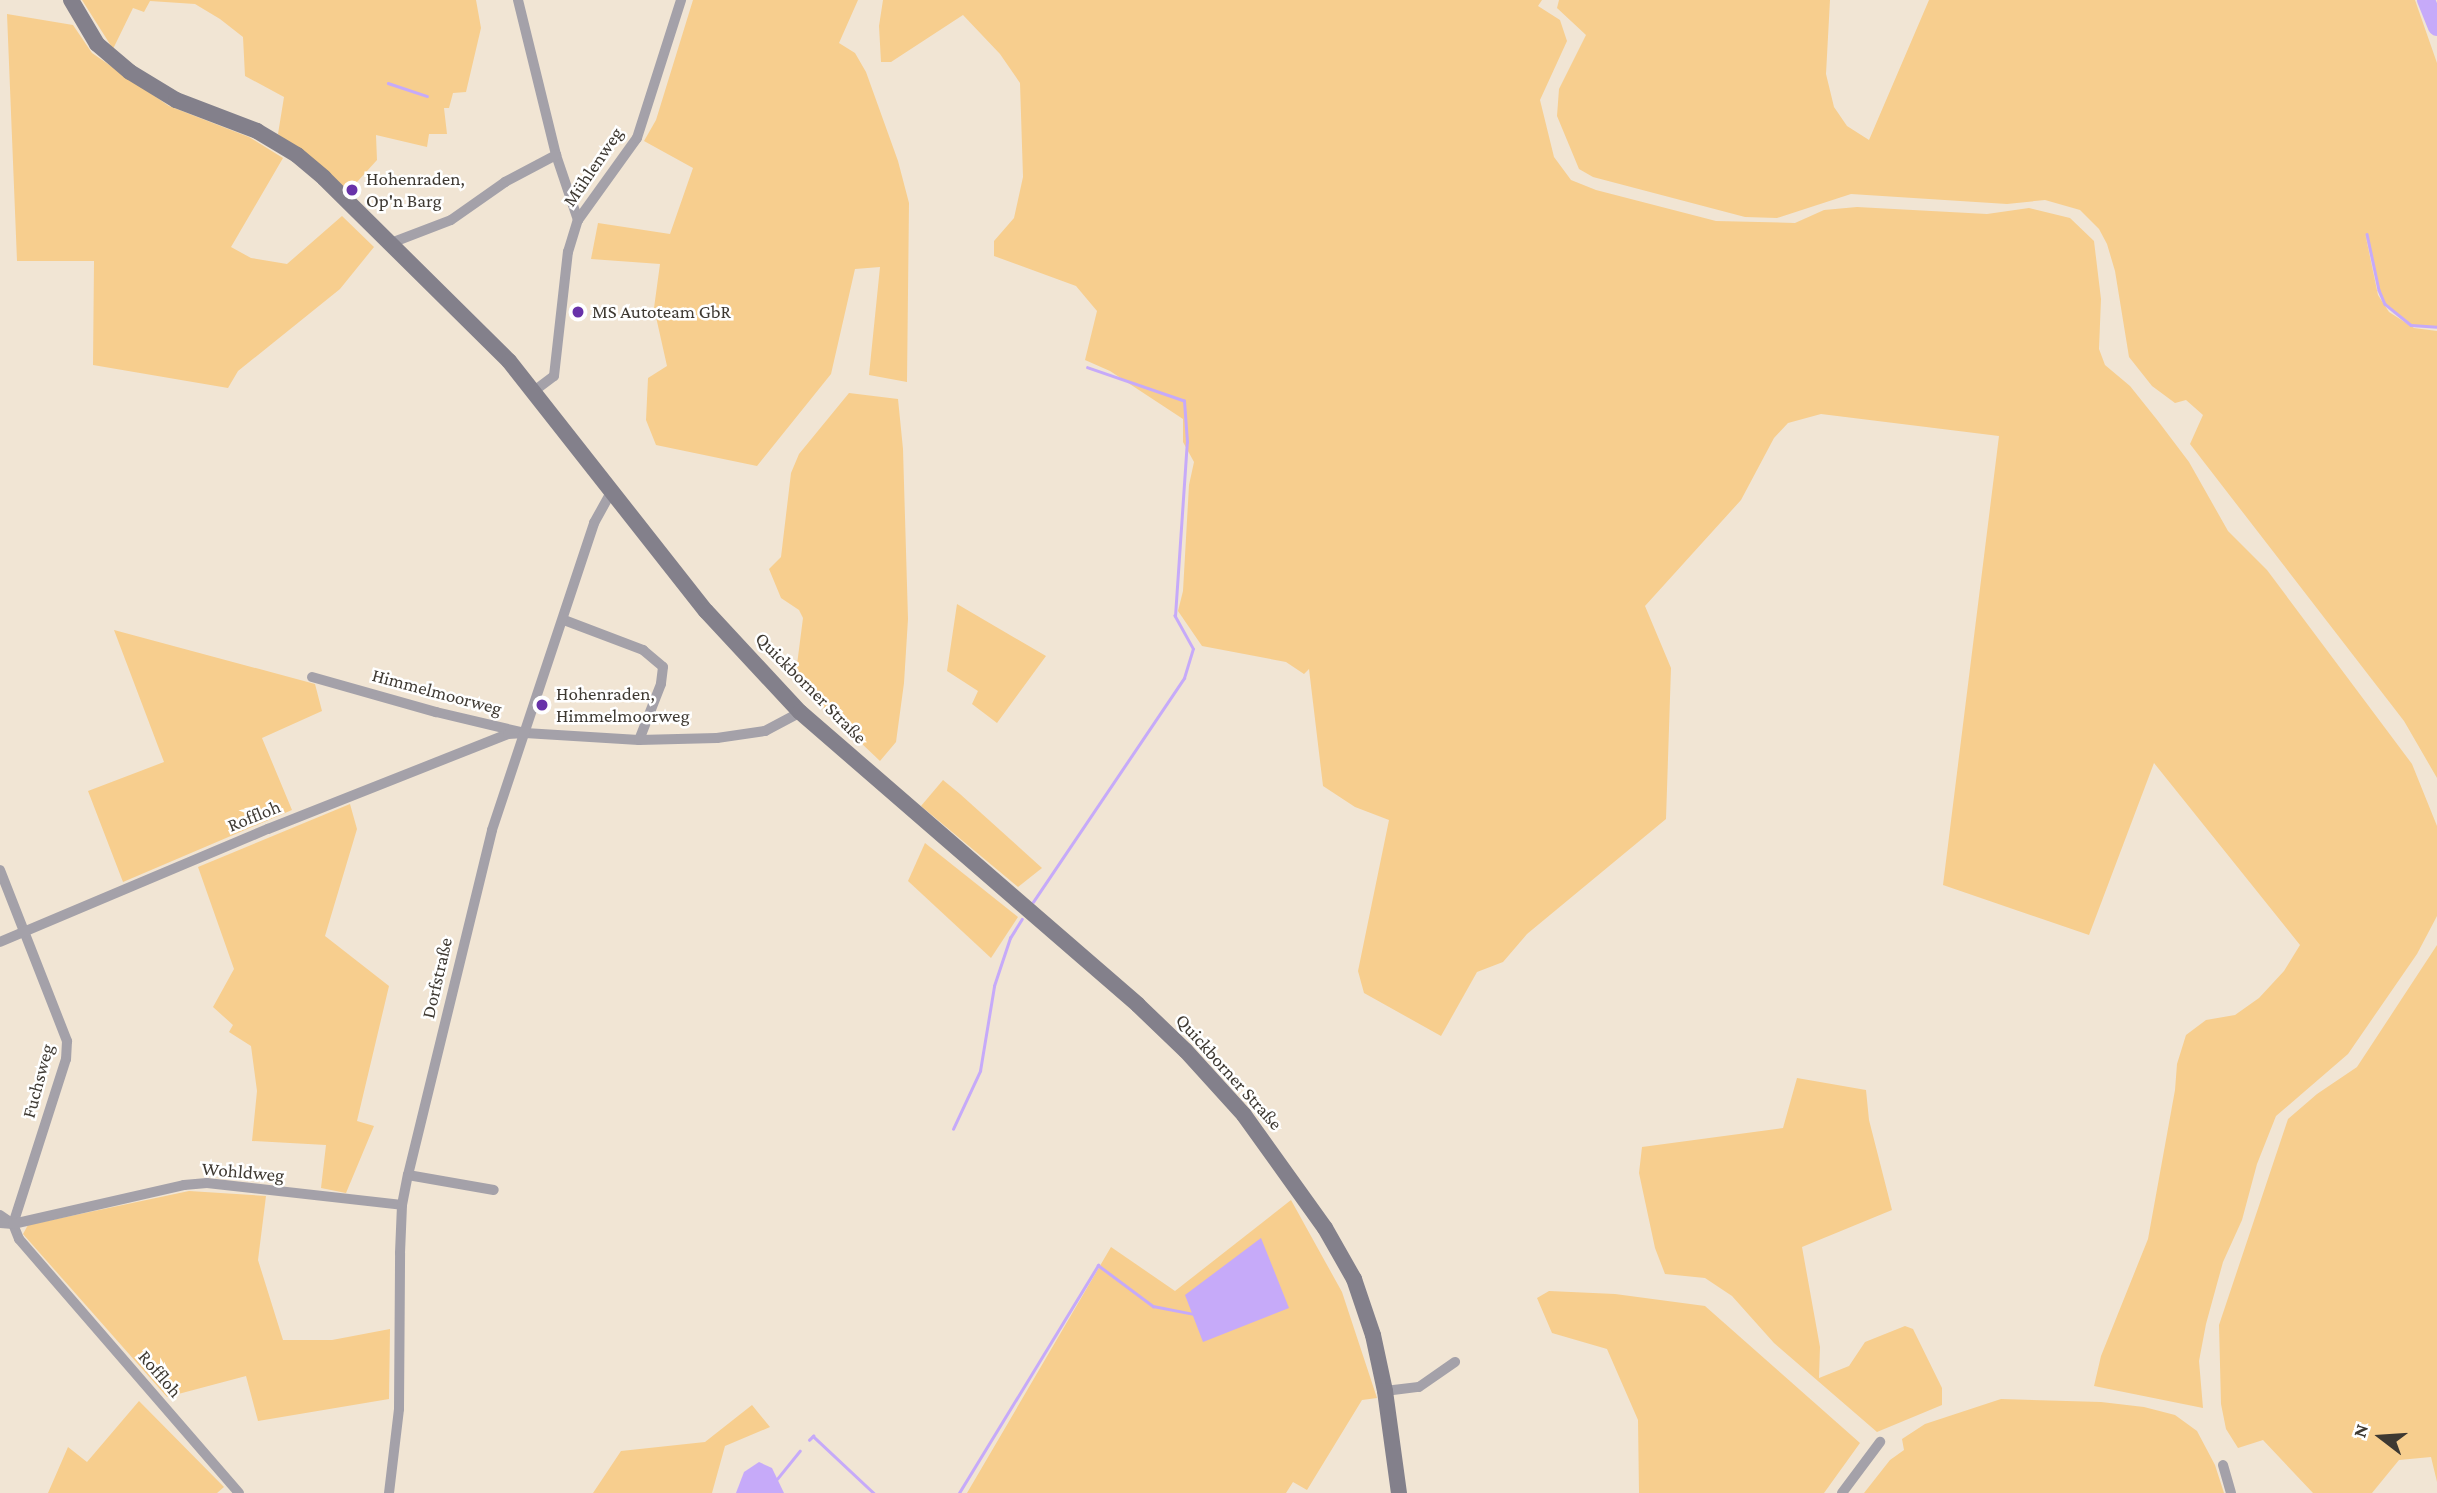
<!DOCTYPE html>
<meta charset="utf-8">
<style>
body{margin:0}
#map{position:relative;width:2437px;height:1493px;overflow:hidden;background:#f1e5d4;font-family:"Crimson Pro",serif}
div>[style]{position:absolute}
.green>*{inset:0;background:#f7ce8e}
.water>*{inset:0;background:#c6aaf9}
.stream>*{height:2.5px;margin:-1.25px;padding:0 1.25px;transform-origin:1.25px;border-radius:1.25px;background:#c6aaf9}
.river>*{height:18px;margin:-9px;padding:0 9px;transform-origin:9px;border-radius:9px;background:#c6aaf9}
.minor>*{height:10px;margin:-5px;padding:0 5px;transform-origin:5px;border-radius:5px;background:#a4a1a9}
.secondary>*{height:16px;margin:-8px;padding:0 8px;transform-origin:8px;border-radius:8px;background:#83808b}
.dots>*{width:19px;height:19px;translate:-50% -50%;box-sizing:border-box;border:4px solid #fff;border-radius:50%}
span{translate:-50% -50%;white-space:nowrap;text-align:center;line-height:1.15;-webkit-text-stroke:5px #fff;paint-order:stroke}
.street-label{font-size:19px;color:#3e3932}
.poi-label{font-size:19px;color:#3e3932}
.left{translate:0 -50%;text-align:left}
.north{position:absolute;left:2346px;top:1402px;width:70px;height:70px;-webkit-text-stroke:5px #fff;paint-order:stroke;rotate:287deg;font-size:19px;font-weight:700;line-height:28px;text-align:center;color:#3e3932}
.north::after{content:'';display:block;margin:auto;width:24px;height:32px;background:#3e3932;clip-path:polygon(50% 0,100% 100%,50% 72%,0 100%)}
</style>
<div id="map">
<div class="green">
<i style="clip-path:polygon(82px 0,476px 0,481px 28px,466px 92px,453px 93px,449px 108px,444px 108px,447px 134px,429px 134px,427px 147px,376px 135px,377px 160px,347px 193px,278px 134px,284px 97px,245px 76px,243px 37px,220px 19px,195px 4px,150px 1px,144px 12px,133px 8px,113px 49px)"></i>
<i style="clip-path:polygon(693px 0,858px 0,839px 43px,855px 53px,866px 72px,898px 161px,909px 203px,907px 382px,869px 375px,880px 267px,855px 269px,831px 374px,757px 466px,656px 445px,646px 420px,648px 378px,667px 366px,654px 308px,660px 264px,591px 259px,598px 223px,670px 234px,693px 168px,644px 141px,656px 120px)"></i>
<i style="clip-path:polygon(883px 0,1542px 0,1538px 6px,1560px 20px,1567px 41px,1540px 100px,1554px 157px,1571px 180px,1596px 190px,1716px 221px,1795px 223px,1824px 210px,1857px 207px,1987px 214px,2029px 208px,2070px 218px,2094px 241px,2101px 299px,2099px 349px,2105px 365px,2130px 386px,2158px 421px,2189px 462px,2228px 531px,2267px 570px,2412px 764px,2437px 826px,2437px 916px,2417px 954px,2348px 1054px,2276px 1116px,2257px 1164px,2242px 1220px,2223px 1262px,2206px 1324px,2199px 1361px,2203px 1408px,2094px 1386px,2101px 1356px,2148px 1239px,2175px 1090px,2177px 1064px,2186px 1035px,2206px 1020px,2235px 1015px,2259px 998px,2284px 971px,2300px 945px,2154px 763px,2089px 935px,1943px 885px,1999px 436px,1821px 414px,1788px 423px,1774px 438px,1741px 500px,1645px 606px,1671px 668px,1666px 819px,1527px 934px,1503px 962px,1477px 972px,1441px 1036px,1364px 993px,1358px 971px,1389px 820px,1355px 807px,1323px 786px,1309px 669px,1304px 674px,1286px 662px,1202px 646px,1178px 611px,1183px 591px,1189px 485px,1194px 462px,1183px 442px,1183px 419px,1110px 371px,1085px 360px,1097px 311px,1076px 286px,994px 256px,994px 241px,1014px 218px,1023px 177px,1020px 83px,1000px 54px,963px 15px,891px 62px,881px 62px,879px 26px)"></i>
<i style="clip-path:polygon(1559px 0,1830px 0,1826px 74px,1834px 107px,1847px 126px,1869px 140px,1929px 0,2415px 0,2437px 63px,2437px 327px,2411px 325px,2385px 304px,2379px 290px,2365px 233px,2378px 295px,2389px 312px,2414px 328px,2437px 331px,2437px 778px,2404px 721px,2190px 444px,2203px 415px,2186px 400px,2175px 403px,2152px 386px,2129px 357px,2115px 271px,2107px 244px,2099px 229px,2080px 210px,2045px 200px,2007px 204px,1851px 194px,1777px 218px,1745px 217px,1593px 177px,1579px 169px,1557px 116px,1559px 89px,1586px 35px,1557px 8px)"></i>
<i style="clip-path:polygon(7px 14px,73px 25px,92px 53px,169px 106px,249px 137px,283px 158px,231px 247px,251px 258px,287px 264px,342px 216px,374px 247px,340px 289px,238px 371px,228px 388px,93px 365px,94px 261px,17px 261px)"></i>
<i style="clip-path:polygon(849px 393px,898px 399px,903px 449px,908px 619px,904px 683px,896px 742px,880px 761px,795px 680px,803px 618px,799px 610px,781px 598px,769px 569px,781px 557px,791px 473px,799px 454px)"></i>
<i style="clip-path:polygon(957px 604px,1046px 656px,997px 723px,972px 704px,978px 691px,947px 671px)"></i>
<i style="clip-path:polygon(114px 630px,315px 684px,322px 711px,262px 738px,292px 810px,123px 882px,88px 791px,164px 762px)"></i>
<i style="clip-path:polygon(943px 780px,960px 794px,1042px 868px,1018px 887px,921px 806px)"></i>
<i style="clip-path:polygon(350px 804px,357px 829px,325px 936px,389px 986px,357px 1121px,374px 1126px,346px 1193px,321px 1188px,326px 1145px,252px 1141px,257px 1091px,251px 1046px,229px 1032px,233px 1025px,213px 1007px,234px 969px,198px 867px)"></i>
<i style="clip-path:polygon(925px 843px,1018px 917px,991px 958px,908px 881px)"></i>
<i style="clip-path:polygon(2437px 945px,2437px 1482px,2431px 1457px,2399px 1460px,2372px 1493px,2313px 1493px,2263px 1440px,2238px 1448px,2226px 1429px,2221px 1404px,2219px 1325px,2288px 1119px,2317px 1094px,2357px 1067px)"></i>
<i style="clip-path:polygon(1797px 1078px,1866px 1090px,1869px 1120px,1892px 1210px,1802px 1247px,1820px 1347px,1819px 1378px,1849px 1366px,1865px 1342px,1905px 1326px,1913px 1329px,1942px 1388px,1942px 1405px,1877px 1432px,1774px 1343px,1732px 1296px,1705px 1278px,1665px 1274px,1655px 1248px,1639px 1173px,1642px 1147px,1783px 1128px)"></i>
<i style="clip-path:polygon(189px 1191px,266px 1196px,258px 1260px,283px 1340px,332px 1340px,390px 1329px,389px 1399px,258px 1421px,246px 1376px,167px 1397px,23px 1234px,28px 1225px)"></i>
<i style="clip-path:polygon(1291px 1200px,1342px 1292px,1377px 1398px,1362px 1400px,1307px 1490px,1293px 1482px,1286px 1493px,967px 1493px,1111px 1247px,1175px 1291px)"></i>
<i style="clip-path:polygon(1549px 1291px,1615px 1294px,1705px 1306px,1860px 1443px,1824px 1493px,1639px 1493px,1638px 1420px,1607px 1349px,1552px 1333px,1537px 1298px)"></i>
<i style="clip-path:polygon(2001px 1399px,2101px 1402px,2144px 1407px,2175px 1415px,2197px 1431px,2215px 1465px,2224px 1493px,1864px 1493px,1890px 1460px,1904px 1450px,1902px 1439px,1925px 1424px)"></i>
<i style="clip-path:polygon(139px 1401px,224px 1487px,217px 1493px,48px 1493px,68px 1447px,87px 1462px)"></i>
<i style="clip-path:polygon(752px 1405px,770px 1427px,725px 1446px,712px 1493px,593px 1493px,621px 1451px,705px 1442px)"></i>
</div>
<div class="water">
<i style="clip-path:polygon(1261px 1238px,1289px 1308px,1203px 1342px,1185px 1295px)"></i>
<i style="clip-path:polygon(759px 1462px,772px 1468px,784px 1493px,736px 1493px,744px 1472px)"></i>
</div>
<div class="stream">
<i style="left:388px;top:83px;width:41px;rotate:18.4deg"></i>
<i style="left:2367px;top:234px;width:57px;rotate:77.9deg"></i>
<i style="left:2379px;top:290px;width:15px;rotate:67deg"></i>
<i style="left:2385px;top:304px;width:33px;rotate:39deg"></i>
<i style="left:2411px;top:325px;width:26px;rotate:4deg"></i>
<i style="left:1033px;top:902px;width:270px;rotate:-56deg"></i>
<i style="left:1184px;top:678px;width:30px;rotate:-73deg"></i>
<i style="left:1193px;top:649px;width:38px;rotate:-119deg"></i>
<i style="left:1175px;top:616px;width:174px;rotate:-86.1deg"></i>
<i style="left:1187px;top:442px;width:41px;rotate:-94.2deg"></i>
<i style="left:1184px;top:401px;width:102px;rotate:-161deg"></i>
<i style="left:953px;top:1129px;width:64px;rotate:-65deg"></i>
<i style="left:980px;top:1071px;width:86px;rotate:-80.6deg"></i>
<i style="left:994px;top:986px;width:51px;rotate:-71.6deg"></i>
<i style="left:1010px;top:938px;width:22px;rotate:-58deg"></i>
<i style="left:809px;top:1440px;width:6px;rotate:-45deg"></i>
<i style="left:813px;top:1436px;width:83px;rotate:43.1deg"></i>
<i style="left:777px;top:1479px;width:36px;rotate:-51deg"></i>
<i style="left:959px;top:1493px;width:267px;rotate:-58.6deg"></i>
<i style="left:1098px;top:1265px;width:69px;rotate:36.7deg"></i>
<i style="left:1153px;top:1306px;width:42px;rotate:11deg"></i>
</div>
<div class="river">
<i style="left:2426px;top:0;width:29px;rotate:68deg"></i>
</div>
<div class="minor">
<i style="left:518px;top:0;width:160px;rotate:76.2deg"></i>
<i style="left:556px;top:155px;width:69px;rotate:71.3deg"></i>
<i style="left:391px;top:243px;width:64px;rotate:-21deg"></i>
<i style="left:451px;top:220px;width:66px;rotate:-35.1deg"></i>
<i style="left:505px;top:182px;width:58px;rotate:-27.9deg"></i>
<i style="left:534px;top:391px;width:25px;rotate:-37deg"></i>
<i style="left:554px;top:376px;width:125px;rotate:-83.6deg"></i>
<i style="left:568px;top:252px;width:34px;rotate:-73deg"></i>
<i style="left:578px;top:220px;width:101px;rotate:-54.3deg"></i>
<i style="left:637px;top:138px;width:145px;rotate:-72.3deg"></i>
<i style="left:564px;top:620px;width:85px;rotate:20.8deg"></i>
<i style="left:643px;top:650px;width:26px;rotate:40deg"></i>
<i style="left:663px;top:667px;width:17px;rotate:97deg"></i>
<i style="left:661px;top:684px;width:60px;rotate:111.4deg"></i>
<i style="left:312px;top:677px;width:129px;rotate:15.8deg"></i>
<i style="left:436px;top:712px;width:91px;rotate:13.3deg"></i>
<i style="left:525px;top:733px;width:114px;rotate:3.5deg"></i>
<i style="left:639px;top:740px;width:78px;rotate:-1.5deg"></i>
<i style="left:717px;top:738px;width:49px;rotate:-8.3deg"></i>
<i style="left:765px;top:731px;width:40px;rotate:-28deg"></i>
<i style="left:0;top:870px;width:184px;rotate:68.6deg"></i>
<i style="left:67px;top:1041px;width:18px;rotate:93deg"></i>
<i style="left:66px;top:1059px;width:173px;rotate:107.8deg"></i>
<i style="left:0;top:942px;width:291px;rotate:-22.9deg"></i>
<i style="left:268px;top:829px;width:258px;rotate:-21.6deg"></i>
<i style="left:508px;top:734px;width:17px;rotate:-3deg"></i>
<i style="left:408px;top:1175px;width:87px;rotate:9.9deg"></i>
<i style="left:0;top:1215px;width:16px;rotate:35deg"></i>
<i style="left:13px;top:1224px;width:16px;rotate:68deg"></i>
<i style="left:19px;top:1239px;width:336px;rotate:49.1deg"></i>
<i style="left:0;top:1223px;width:13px;rotate:4deg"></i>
<i style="left:13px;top:1224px;width:175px;rotate:-12.8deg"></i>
<i style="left:184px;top:1185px;width:23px;rotate:-5deg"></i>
<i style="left:207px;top:1183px;width:196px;rotate:6.4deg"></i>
<i style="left:1385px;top:1391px;width:34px;rotate:-7deg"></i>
<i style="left:1419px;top:1387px;width:44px;rotate:-34.8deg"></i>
<i style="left:2223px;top:1465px;width:29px;rotate:74deg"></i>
<i style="left:389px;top:1493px;width:85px;rotate:-83.2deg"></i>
<i style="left:399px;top:1409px;width:156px;rotate:-89.6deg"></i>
<i style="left:400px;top:1253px;width:48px;rotate:-87.6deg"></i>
<i style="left:402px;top:1205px;width:31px;rotate:-79deg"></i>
<i style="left:408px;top:1175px;width:355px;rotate:-76.3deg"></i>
<i style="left:492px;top:830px;width:324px;rotate:-71.6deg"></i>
<i style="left:594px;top:523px;width:37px;rotate:-61deg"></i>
<i style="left:1842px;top:1493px;width:64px;rotate:-53.3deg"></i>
</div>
<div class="secondary">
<i style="left:71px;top:0;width:51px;rotate:59.4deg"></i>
<i style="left:97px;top:44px;width:43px;rotate:40.3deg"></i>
<i style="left:130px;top:72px;width:54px;rotate:31.3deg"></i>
<i style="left:176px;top:100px;width:87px;rotate:20.9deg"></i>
<i style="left:257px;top:131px;width:47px;rotate:31deg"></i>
<i style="left:297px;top:155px;width:35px;rotate:40deg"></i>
<i style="left:324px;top:178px;width:260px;rotate:44.7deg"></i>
<i style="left:509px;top:361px;width:318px;rotate:51.8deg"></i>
<i style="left:706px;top:611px;width:138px;rotate:47.1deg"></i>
<i style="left:800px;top:712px;width:447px;rotate:40.9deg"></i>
<i style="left:1138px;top:1005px;width:66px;rotate:43.8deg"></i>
<i style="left:1186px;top:1051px;width:86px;rotate:47.8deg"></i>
<i style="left:1244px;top:1115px;width:139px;rotate:54.4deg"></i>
<i style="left:1325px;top:1228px;width:59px;rotate:60.4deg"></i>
<i style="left:1354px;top:1279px;width:59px;rotate:71.3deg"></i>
<i style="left:1373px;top:1335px;width:57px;rotate:77.9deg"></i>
<i style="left:1385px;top:1391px;width:103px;rotate:82.2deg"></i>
</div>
<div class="dots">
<i style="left:352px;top:190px;background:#6832a9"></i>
<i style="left:578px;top:312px;background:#6832a9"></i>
<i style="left:542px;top:705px;background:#6832a9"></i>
</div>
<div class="street-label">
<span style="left:593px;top:167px;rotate:-56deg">Mühlenweg</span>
<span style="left:811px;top:688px;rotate:45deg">Quickborner Straße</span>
<span style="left:437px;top:692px;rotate:15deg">Himmelmoorweg</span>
<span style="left:254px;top:816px;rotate:-22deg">Roffloh</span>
<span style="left:437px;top:978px;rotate:-77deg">Dorfstraße</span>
<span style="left:1229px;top:1072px;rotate:48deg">Quickborner Straße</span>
<span style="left:38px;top:1081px;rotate:-75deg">Fuchsweg</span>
<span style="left:243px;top:1172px;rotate:5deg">Wohldweg</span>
<span style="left:160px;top:1374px;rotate:49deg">Roffloh</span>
</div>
<div class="poi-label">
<span class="left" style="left:366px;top:190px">Hohenraden,<br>Op'n Barg</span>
<span class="left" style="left:592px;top:312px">MS Autoteam GbR</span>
<span class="left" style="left:556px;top:705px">Hohenraden,<br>Himmelmoorweg</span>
</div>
<div class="north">N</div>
</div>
